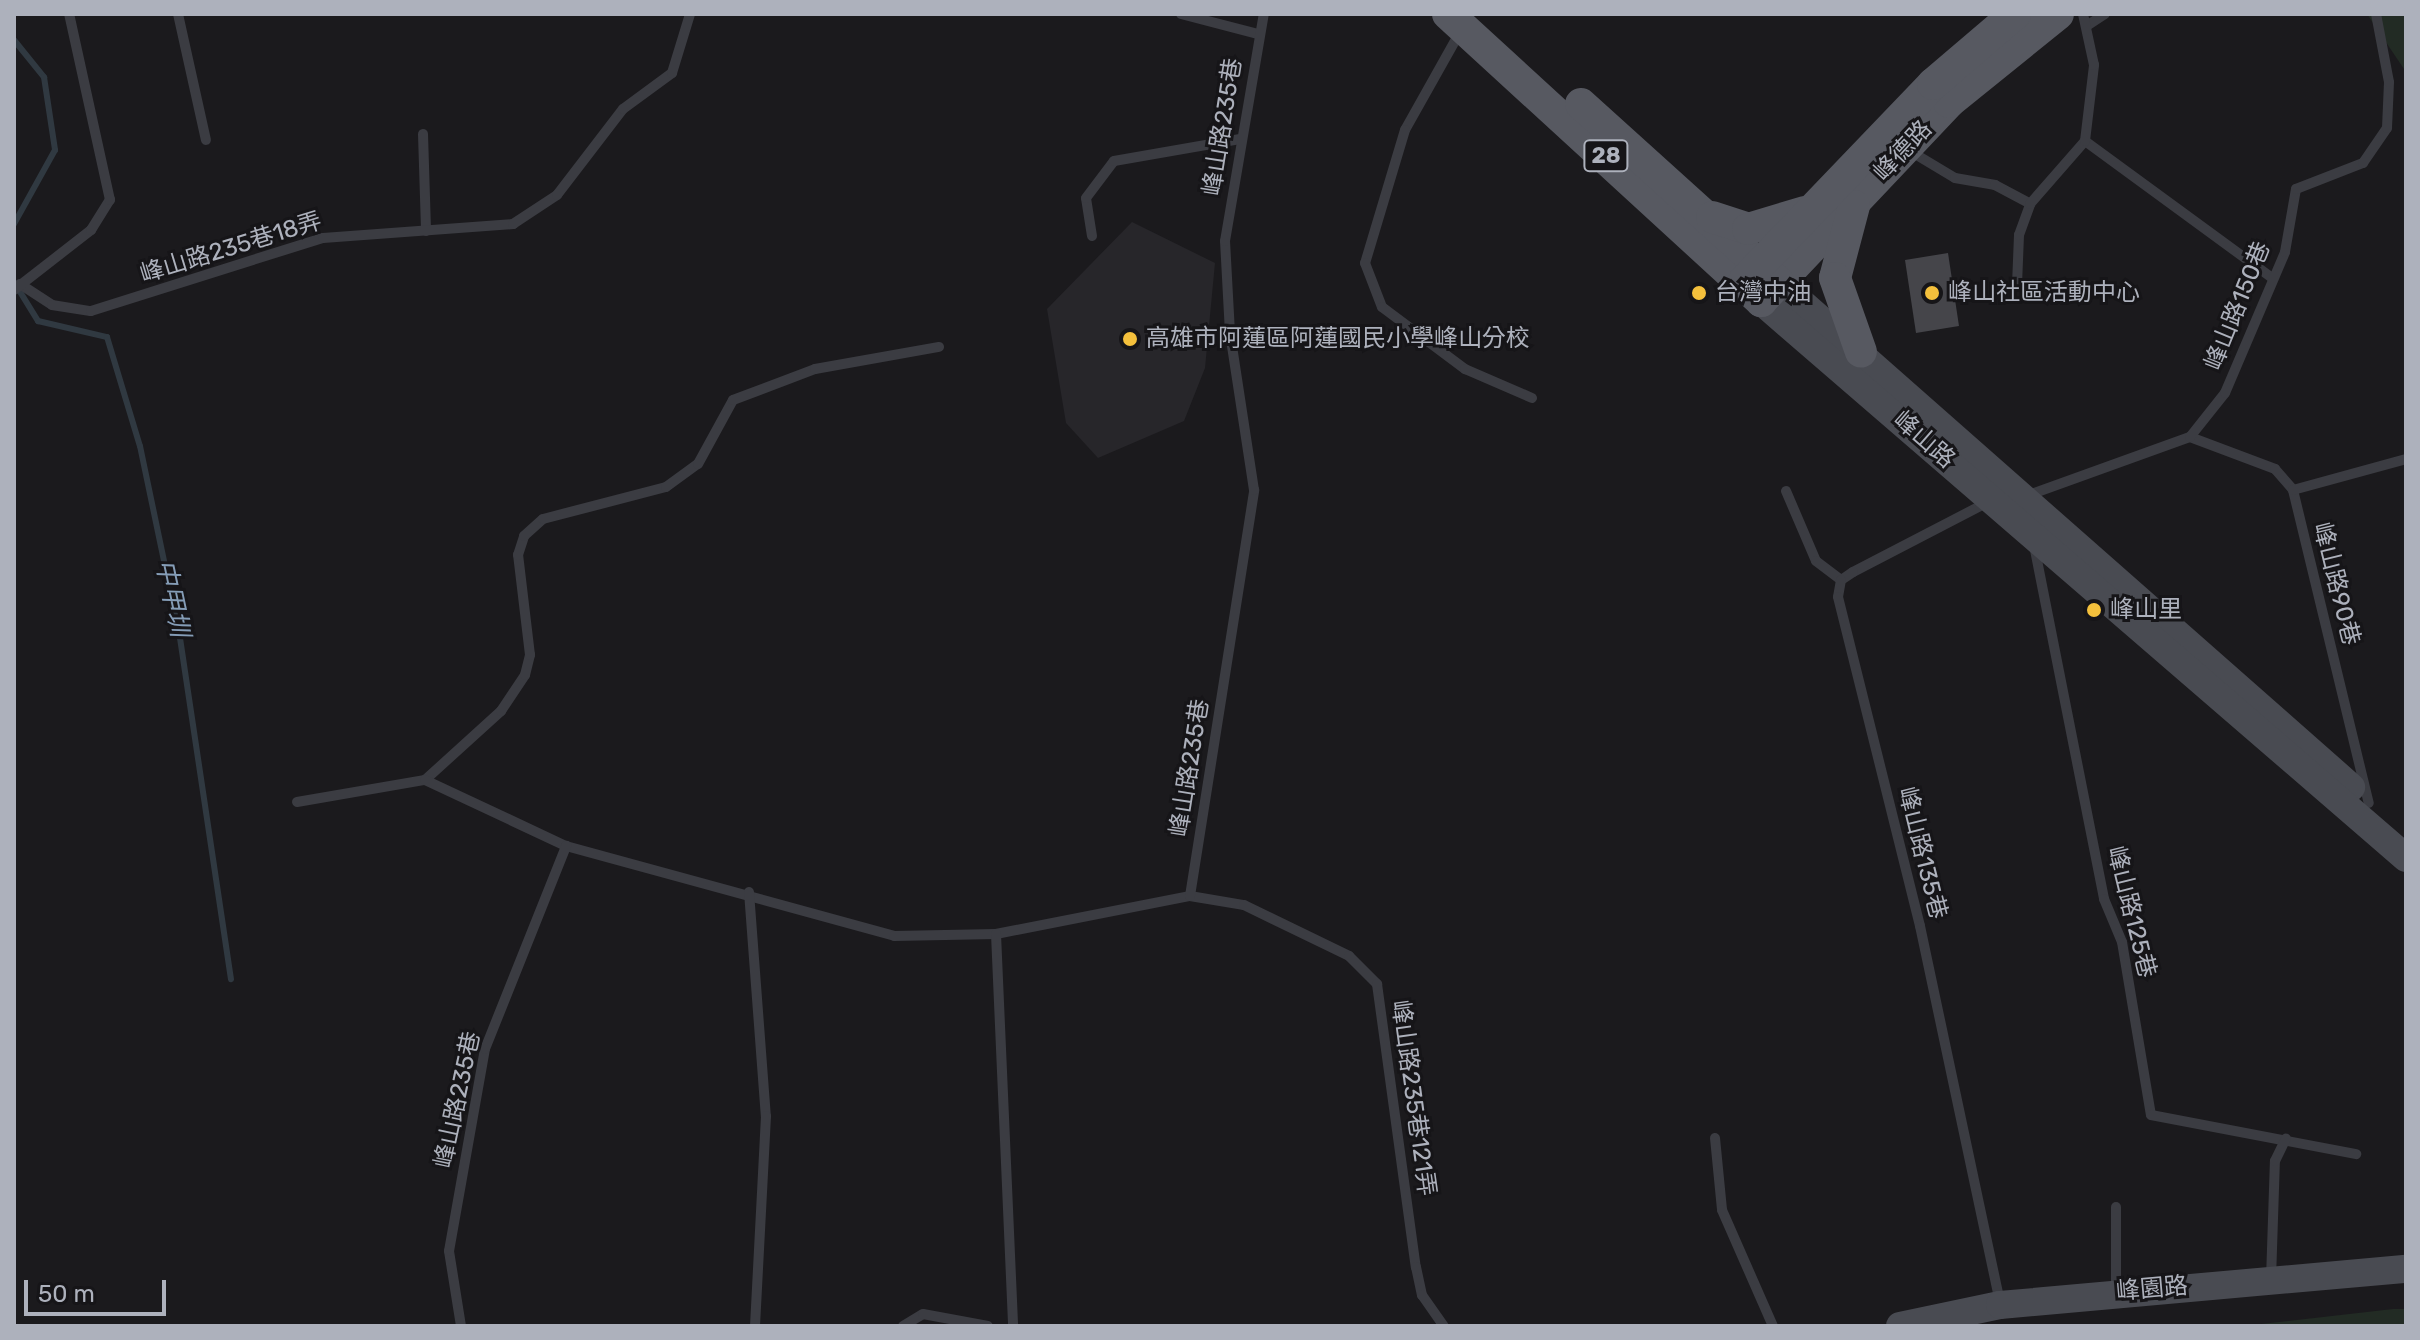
<!DOCTYPE html>
<meta charset="utf-8">
<style>
body{margin:0}
#map{position:relative;width:2420px;height:1340px;overflow:hidden;background:#1b1a1d;font-family:Rubik,"Noto Sans TC",sans-serif}
div>[style]{position:absolute}
.built>*{inset:0;background:#27262a}
.green>*{inset:0;background:#222b24}
.stream>*{height:6px;margin:-3px;padding:0 3px;transform-origin:3px;border-radius:3px;background:#303941}
.building>*{inset:0;background:#45454a}
.lane>*{height:10px;margin:-5px;padding:0 5px;transform-origin:5px;border-radius:5px;background:#3b3c42}
.secondary>*{height:28px;margin:-14px;padding:0 14px;transform-origin:14px;border-radius:14px;background:#494b52}
.primary>*{height:32px;margin:-16px;padding:0 16px;transform-origin:16px;border-radius:16px;background:#575961}
.dots>*{width:22px;height:22px;translate:-50% -50%;box-sizing:border-box;border:4px solid #161518;border-radius:50%}
span{translate:-50% -50%;white-space:nowrap;text-align:center;line-height:1.15;-webkit-text-stroke:6px #161518;paint-order:stroke}
.shield-label span{padding:2px 6px;background:#161518;border:2px solid;border-radius:6px;-webkit-text-stroke-width:0}
.shield-label{font-size:22px;color:#adb1bc;font-weight:700}
.street-label{font-size:24px;color:#adb1bc}
.poi-label{font-size:24px;color:#adb1bc}
.left{translate:0 -50%;text-align:left}
.water-label{font-size:26px;color:#859db7;font-style:italic}
.frame{position:absolute;inset:0;border:16px solid #adb1bc;pointer-events:none}
.scale{position:absolute;left:24px;top:1280px;width:142px;height:36px;box-sizing:border-box;border:4px solid #adb1bc;border-top:0;padding-left:10px;font-size:24px;line-height:28px;white-space:nowrap;color:#adb1bc;-webkit-text-stroke:6px #161518;paint-order:stroke}
</style>
<div id="map">
<div class="built">
<i style="clip-path:polygon(1132px 222px,1215px 263px,1205px 368px,1184px 421px,1098px 458px,1066px 423px,1047px 309px)"></i>
</div>
<div class="green">
<i style="clip-path:polygon(2367px 14px,2406px 14px,2406px 72px)"></i>
<i style="clip-path:polygon(2393px 1309px,2406px 1309px,2406px 1326px,2243px 1326px)"></i>
</div>
<div class="stream">
<i style="left:14px;top:40px;width:48px;rotate:51deg"></i>
<i style="left:44px;top:77px;width:74px;rotate:81.4deg"></i>
<i style="left:55px;top:150px;width:85px;rotate:119deg"></i>
<i style="left:14px;top:282px;width:46px;rotate:58.4deg"></i>
<i style="left:38px;top:321px;width:71px;rotate:13.1deg"></i>
<i style="left:107px;top:337px;width:114px;rotate:73.2deg"></i>
<i style="left:140px;top:446px;width:196px;rotate:78.2deg"></i>
<i style="left:180px;top:638px;width:345px;rotate:81.5deg"></i>
</div>
<div class="building">
<i style="clip-path:polygon(1948px 253px,1959px 326px,1916px 333px,1905px 260px)"></i>
</div>
<div class="lane">
<i style="left:178px;top:14px;width:129px;rotate:77.5deg"></i>
<i style="left:1181px;top:14px;width:80px;rotate:14.6deg"></i>
<i style="left:2088px;top:25px;width:20px;rotate:-33deg"></i>
<i style="left:1460px;top:32px;width:112px;rotate:119.3deg"></i>
<i style="left:1405px;top:130px;width:139px;rotate:106.7deg"></i>
<i style="left:1365px;top:263px;width:47px;rotate:68.9deg"></i>
<i style="left:1382px;top:307px;width:104px;rotate:36.8deg"></i>
<i style="left:1465px;top:369px;width:73px;rotate:23.4deg"></i>
<i style="left:423px;top:134px;width:97px;rotate:88.2deg"></i>
<i style="left:2085px;top:141px;width:232px;rotate:36.2deg"></i>
<i style="left:1910px;top:151px;width:52px;rotate:31deg"></i>
<i style="left:1955px;top:178px;width:41px;rotate:9.9deg"></i>
<i style="left:1995px;top:185px;width:40px;rotate:28deg"></i>
<i style="left:1092px;top:236px;width:38px;rotate:-99deg"></i>
<i style="left:1086px;top:198px;width:46px;rotate:-52.9deg"></i>
<i style="left:1114px;top:161px;width:128px;rotate:-9.9deg"></i>
<i style="left:20px;top:284px;width:38px;rotate:33deg"></i>
<i style="left:52px;top:305px;width:39px;rotate:9deg"></i>
<i style="left:91px;top:311px;width:243px;rotate:-17.5deg"></i>
<i style="left:323px;top:238px;width:191px;rotate:-4.2deg"></i>
<i style="left:513px;top:224px;width:53px;rotate:-33.4deg"></i>
<i style="left:557px;top:195px;width:108px;rotate:-52.5deg"></i>
<i style="left:623px;top:109px;width:61px;rotate:-36.3deg"></i>
<i style="left:672px;top:73px;width:62px;rotate:-73deg"></i>
<i style="left:2017px;top:285px;width:50px;rotate:-87.7deg"></i>
<i style="left:2019px;top:235px;width:33px;rotate:-70deg"></i>
<i style="left:2030px;top:204px;width:84px;rotate:-48.9deg"></i>
<i style="left:2085px;top:141px;width:77px;rotate:-83.2deg"></i>
<i style="left:2094px;top:65px;width:52px;rotate:-102.2deg"></i>
<i style="left:14px;top:290px;width:98px;rotate:-37.9deg"></i>
<i style="left:91px;top:230px;width:36px;rotate:-58deg"></i>
<i style="left:110px;top:200px;width:190px;rotate:-102.4deg"></i>
<i style="left:2190px;top:437px;width:91px;rotate:20.6deg"></i>
<i style="left:2275px;top:469px;width:28px;rotate:49deg"></i>
<i style="left:2293px;top:490px;width:322px;rotate:76.4deg"></i>
<i style="left:2293px;top:490px;width:117px;rotate:-15.3deg"></i>
<i style="left:1786px;top:491px;width:76px;rotate:66.8deg"></i>
<i style="left:1816px;top:561px;width:31px;rotate:37deg"></i>
<i style="left:2026px;top:496px;width:174px;rotate:-19.8deg"></i>
<i style="left:2190px;top:437px;width:56px;rotate:-51.5deg"></i>
<i style="left:2225px;top:393px;width:153px;rotate:-66.9deg"></i>
<i style="left:2285px;top:252px;width:64px;rotate:-80.1deg"></i>
<i style="left:2296px;top:189px;width:72px;rotate:-21.2deg"></i>
<i style="left:2363px;top:163px;width:42px;rotate:-55.6deg"></i>
<i style="left:2387px;top:128px;width:46px;rotate:-87.5deg"></i>
<i style="left:2389px;top:82px;width:69px;rotate:-100.8deg"></i>
<i style="left:1988px;top:502px;width:152px;rotate:152.6deg"></i>
<i style="left:1853px;top:572px;width:14px;rotate:146deg"></i>
<i style="left:1841px;top:580px;width:17px;rotate:100deg"></i>
<i style="left:1838px;top:597px;width:339px;rotate:76deg"></i>
<i style="left:1920px;top:926px;width:385px;rotate:78deg"></i>
<i style="left:2034px;top:545px;width:361px;rotate:78.8deg"></i>
<i style="left:2104px;top:899px;width:47px;rotate:67.3deg"></i>
<i style="left:2122px;top:942px;width:175px;rotate:80.5deg"></i>
<i style="left:2151px;top:1115px;width:209px;rotate:10.8deg"></i>
<i style="left:425px;top:780px;width:103px;rotate:-42.2deg"></i>
<i style="left:501px;top:711px;width:43px;rotate:-56.3deg"></i>
<i style="left:525px;top:675px;width:21px;rotate:-76deg"></i>
<i style="left:530px;top:655px;width:101px;rotate:-96.8deg"></i>
<i style="left:518px;top:555px;width:20px;rotate:-72deg"></i>
<i style="left:524px;top:536px;width:25px;rotate:-42deg"></i>
<i style="left:543px;top:519px;width:127px;rotate:-14.6deg"></i>
<i style="left:666px;top:487px;width:39px;rotate:-36deg"></i>
<i style="left:698px;top:464px;width:73px;rotate:-61.3deg"></i>
<i style="left:733px;top:400px;width:88px;rotate:-20.7deg"></i>
<i style="left:815px;top:369px;width:126px;rotate:-10.1deg"></i>
<i style="left:297px;top:802px;width:130px;rotate:-9.8deg"></i>
<i style="left:425px;top:780px;width:156px;rotate:25.1deg"></i>
<i style="left:566px;top:846px;width:340px;rotate:15.3deg"></i>
<i style="left:894px;top:936px;width:102px;rotate:-1.1deg"></i>
<i style="left:996px;top:934px;width:198px;rotate:-11.1deg"></i>
<i style="left:1190px;top:896px;width:55px;rotate:9.5deg"></i>
<i style="left:1244px;top:905px;width:117px;rotate:25.9deg"></i>
<i style="left:1349px;top:956px;width:40px;rotate:45deg"></i>
<i style="left:1377px;top:984px;width:286px;rotate:82.2deg"></i>
<i style="left:1416px;top:1267px;width:29px;rotate:78deg"></i>
<i style="left:1422px;top:1295px;width:38px;rotate:55deg"></i>
<i style="left:749px;top:892px;width:225px;rotate:85.7deg"></i>
<i style="left:766px;top:1116px;width:210px;rotate:93deg"></i>
<i style="left:1190px;top:896px;width:411px;rotate:-81deg"></i>
<i style="left:1254px;top:490px;width:159px;rotate:-98.7deg"></i>
<i style="left:1230px;top:333px;width:92px;rotate:-93.1deg"></i>
<i style="left:1225px;top:241px;width:230px;rotate:-80.3deg"></i>
<i style="left:996px;top:934px;width:392px;rotate:87.5deg"></i>
<i style="left:1715px;top:1138px;width:72px;rotate:84.4deg"></i>
<i style="left:1722px;top:1210px;width:127px;rotate:66.3deg"></i>
<i style="left:2116px;top:1207px;width:85px;rotate:90deg"></i>
<i style="left:2271px;top:1279px;width:118px;rotate:-88.1deg"></i>
<i style="left:2275px;top:1161px;width:25px;rotate:-64deg"></i>
<i style="left:461px;top:1326px;width:76px;rotate:-99.1deg"></i>
<i style="left:449px;top:1251px;width:205px;rotate:-79.9deg"></i>
<i style="left:485px;top:1049px;width:219px;rotate:-68.2deg"></i>
<i style="left:903px;top:1326px;width:23px;rotate:-31deg"></i>
<i style="left:923px;top:1314px;width:66px;rotate:10.5deg"></i>
</div>
<div class="secondary">
<i style="left:1778px;top:282px;width:764px;rotate:41.39deg"></i>
<i style="left:1761px;top:301px;width:852px;rotate:40.81deg"></i>
<i style="left:1900px;top:1326px;width:102px;rotate:-11.9deg"></i>
<i style="left:2000px;top:1305px;width:408px;rotate:-5.1deg"></i>
</div>
<div class="primary">
<i style="left:1448px;top:14px;width:425px;rotate:42.5deg"></i>
<i style="left:1761px;top:301px;width:274px;rotate:-46.6deg"></i>
<i style="left:1949px;top:102px;width:140px;rotate:-38.9deg"></i>
<i style="left:1581px;top:104px;width:266px;rotate:42.1deg"></i>
<i style="left:1854px;top:206px;width:74px;rotate:104.8deg"></i>
<i style="left:1835px;top:278px;width:78px;rotate:70.6deg"></i>
<i style="left:1712px;top:217px;width:38px;rotate:18deg"></i>
<i style="left:1748px;top:229px;width:59px;rotate:-16.6deg"></i>
<i style="left:1744px;top:281px;width:273px;rotate:-46.2deg"></i>
<i style="left:1933px;top:84px;width:108px;rotate:-40.5deg"></i>
</div>
<div class="dots">
<i style="left:1699px;top:293px;background:#f4c03c"></i>
<i style="left:1932px;top:293px;background:#f4c03c"></i>
<i style="left:1130px;top:339px;background:#f4c03c"></i>
<i style="left:2094px;top:610px;background:#f4c03c"></i>
</div>
<div class="shield-label">
<span style="left:1606px;top:156px">28</span>
</div>
<div class="street-label">
<span style="left:1223px;top:127px;rotate:-81deg">峰山路235巷</span>
<span style="left:1903px;top:151px;rotate:-47deg">峰德路</span>
<span style="left:231px;top:248px;rotate:-17deg">峰山路235巷18弄</span>
<span style="left:2238px;top:306px;rotate:-68deg">峰山路150巷</span>
<span style="left:1924px;top:440px;rotate:41deg">峰山路</span>
<span style="left:2336px;top:584px;rotate:76deg">峰山路90巷</span>
<span style="left:1190px;top:768px;rotate:-81deg">峰山路235巷</span>
<span style="left:1922px;top:853px;rotate:76deg">峰山路135巷</span>
<span style="left:2131px;top:912px;rotate:76deg">峰山路125巷</span>
<span style="left:1413px;top:1098px;rotate:82deg">峰山路235巷121弄</span>
<span style="left:458px;top:1100px;rotate:-78deg">峰山路235巷</span>
<span style="left:2152px;top:1289px;rotate:-5deg">峰園路</span>
</div>
<div class="poi-label">
<span class="left" style="left:1715px;top:293px">台灣中油</span>
<span class="left" style="left:1948px;top:293px">峰山社區活動中心</span>
<span class="left" style="left:1146px;top:339px">高雄市阿蓮區阿蓮國民小學峰山分校</span>
<span class="left" style="left:2110px;top:610px">峰山里</span>
</div>
<div class="water-label">
<span style="left:172px;top:598px;rotate:78deg">中甲圳</span>
</div>
<div class="frame"></div>
<div class="scale">50 m</div>
</div>
